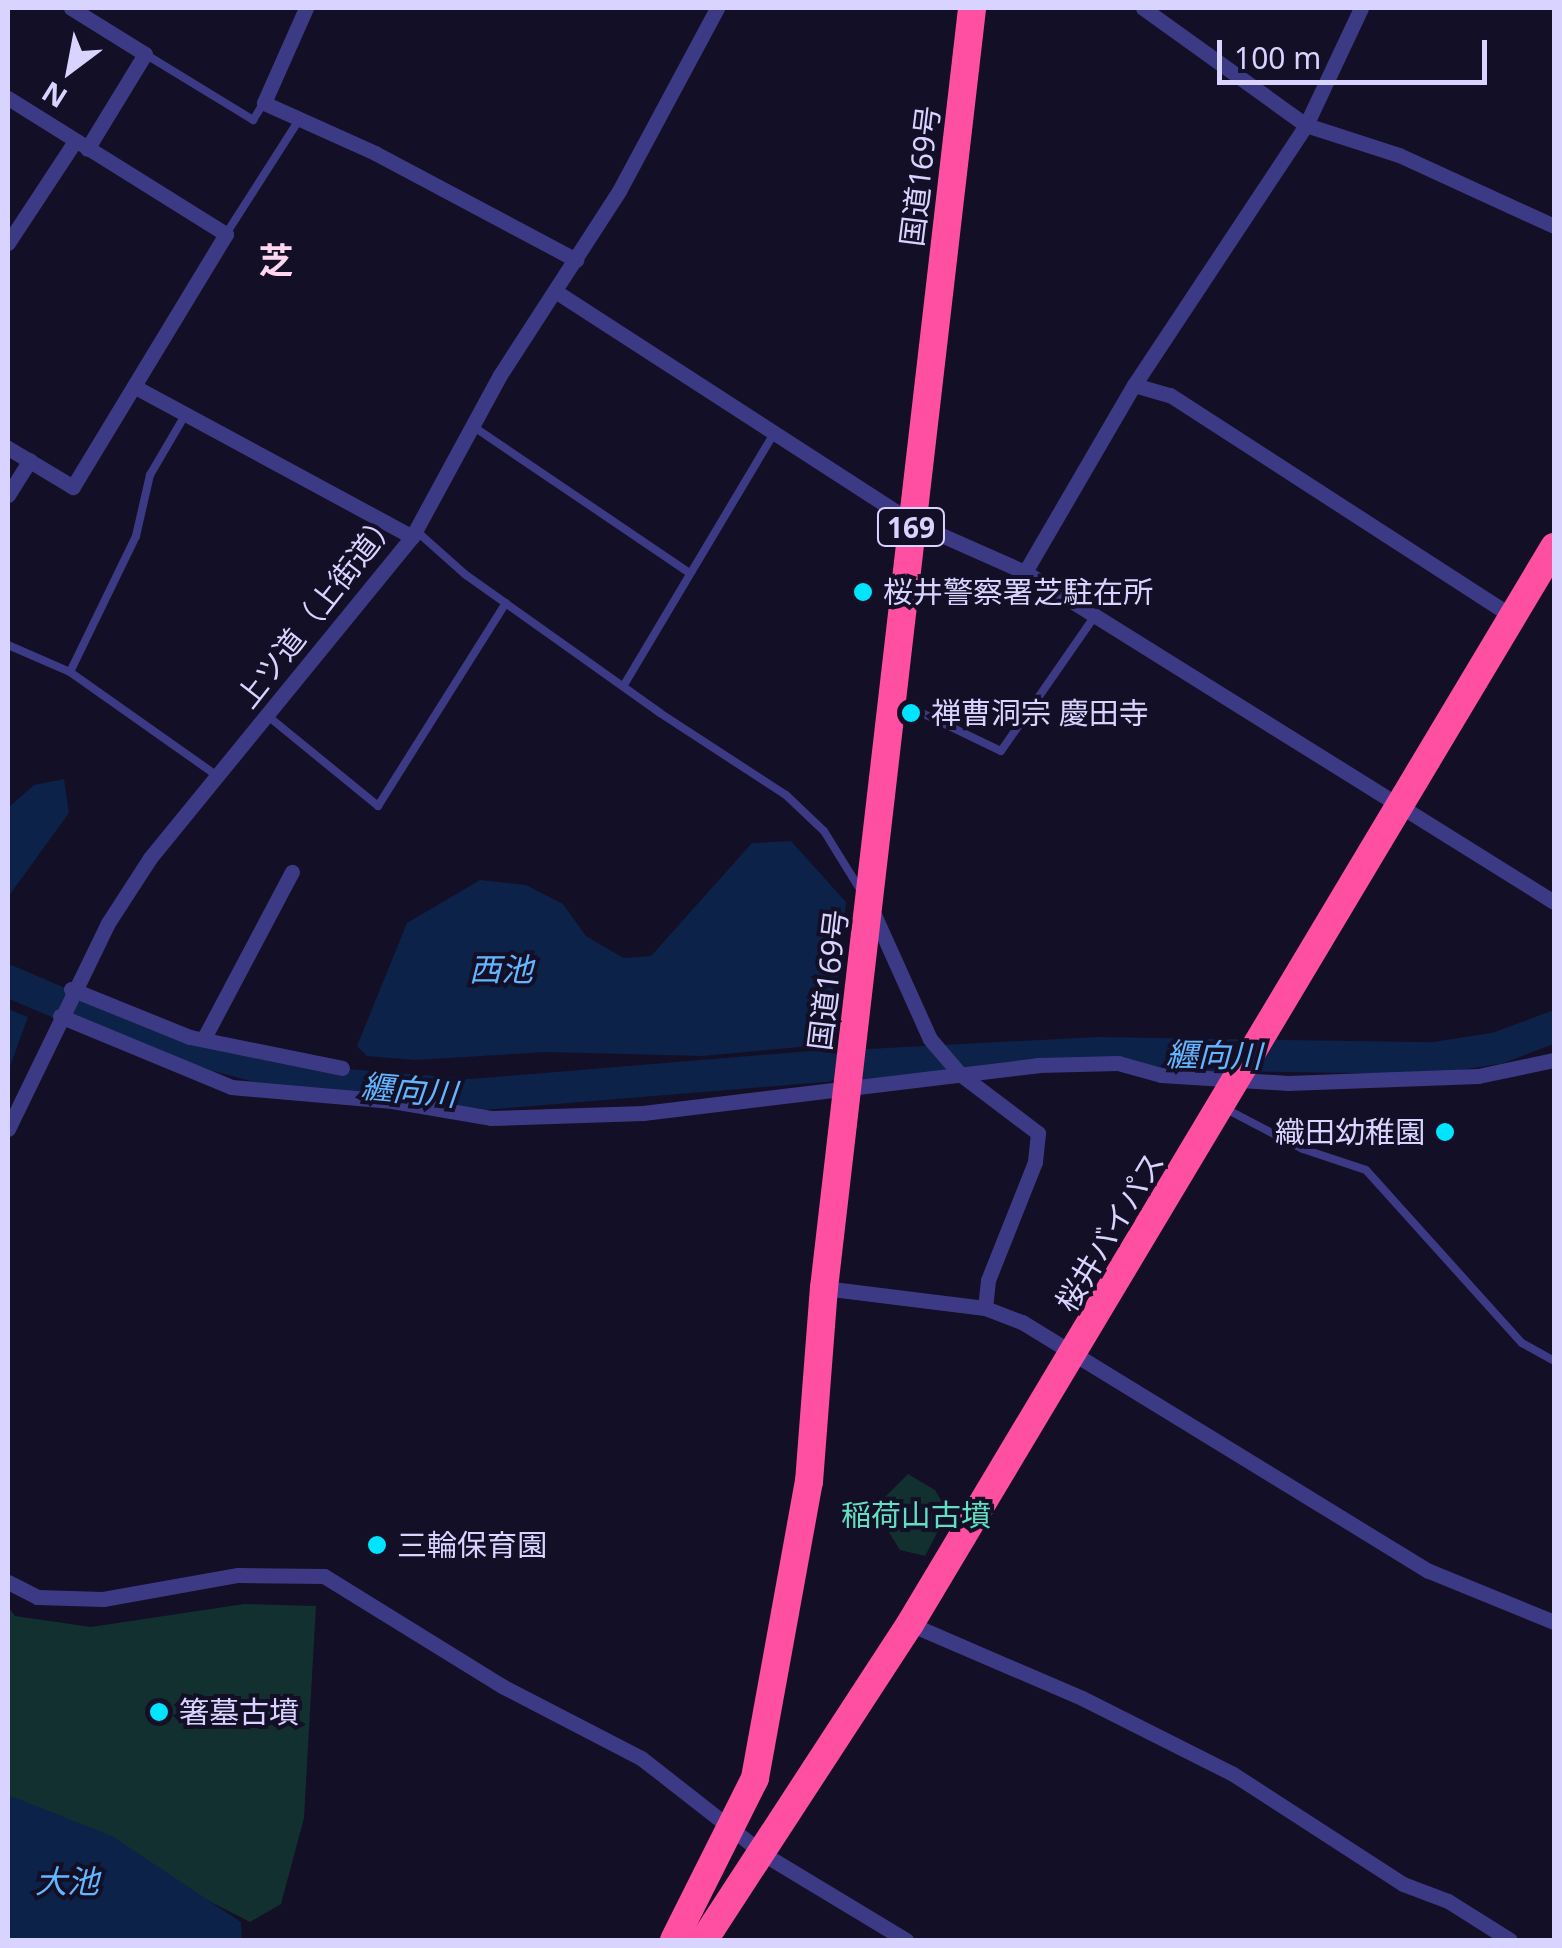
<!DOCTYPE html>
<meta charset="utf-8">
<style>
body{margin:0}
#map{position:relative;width:1562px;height:1948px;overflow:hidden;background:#130f26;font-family:"Noto Sans","Noto Sans JP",sans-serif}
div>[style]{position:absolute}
.green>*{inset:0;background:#12302f}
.water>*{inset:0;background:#0c2248}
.river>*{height:32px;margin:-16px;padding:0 16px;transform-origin:16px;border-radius:16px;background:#0c2248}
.lane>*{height:8px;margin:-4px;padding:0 4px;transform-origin:4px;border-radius:4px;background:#3d3a85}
.street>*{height:15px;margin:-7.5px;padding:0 7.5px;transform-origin:7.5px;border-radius:7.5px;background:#3d3a85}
.highway>*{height:28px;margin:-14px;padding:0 14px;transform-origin:14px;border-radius:14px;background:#ff4fa3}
.dots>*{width:28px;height:28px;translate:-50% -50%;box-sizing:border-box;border:5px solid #130f26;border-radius:50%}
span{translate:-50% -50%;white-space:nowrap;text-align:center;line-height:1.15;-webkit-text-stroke:8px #130f26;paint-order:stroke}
.shield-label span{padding:2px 8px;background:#130f26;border:2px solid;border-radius:8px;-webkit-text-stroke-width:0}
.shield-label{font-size:28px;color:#d9d4ff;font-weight:700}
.street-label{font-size:30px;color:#d9d4ff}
.poi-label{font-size:30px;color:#d9d4ff}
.left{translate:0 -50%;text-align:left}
.right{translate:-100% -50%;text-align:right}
.park-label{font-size:30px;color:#5fe0c0}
.water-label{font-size:32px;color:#62b6ff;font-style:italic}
.quarter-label{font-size:35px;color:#ffd6f0;font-weight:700}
.frame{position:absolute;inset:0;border:10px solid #d9d4ff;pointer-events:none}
.north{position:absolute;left:20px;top:20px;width:100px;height:100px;-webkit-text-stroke:8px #130f26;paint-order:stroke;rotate:212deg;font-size:28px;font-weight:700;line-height:40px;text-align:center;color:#d9d4ff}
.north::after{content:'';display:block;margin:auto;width:35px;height:45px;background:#d9d4ff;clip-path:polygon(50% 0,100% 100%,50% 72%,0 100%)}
.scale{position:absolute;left:1217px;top:40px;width:270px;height:45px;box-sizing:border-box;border:5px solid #d9d4ff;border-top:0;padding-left:12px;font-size:30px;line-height:35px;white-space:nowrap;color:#d9d4ff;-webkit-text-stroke:8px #130f26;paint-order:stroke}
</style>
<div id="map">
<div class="green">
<i style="clip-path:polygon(908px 1474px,935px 1490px,948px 1512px,925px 1556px,900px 1550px,886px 1528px,885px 1497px)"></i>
<i style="clip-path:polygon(244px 1604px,316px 1606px,304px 1818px,281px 1904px,250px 1922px,8px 1798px,8px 1607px,15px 1616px,91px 1627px)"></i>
</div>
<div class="water">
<i style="clip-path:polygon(64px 779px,69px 813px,8px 897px,8px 808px,34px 785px)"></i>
<i style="clip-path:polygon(791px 841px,846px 902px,832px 1044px,703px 1056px,546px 1052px,415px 1060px,367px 1056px,357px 1046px,407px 923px,480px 880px,526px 885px,563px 904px,586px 936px,601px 945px,624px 958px,651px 956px,752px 843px)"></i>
<i style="clip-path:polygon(8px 1009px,28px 1017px,8px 1072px)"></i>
<i style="clip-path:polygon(8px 1795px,112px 1836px,241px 1922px,242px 1940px,8px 1940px)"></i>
</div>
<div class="river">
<i style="left:8px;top:981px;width:133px;rotate:23.1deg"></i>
<i style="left:130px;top:1033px;width:198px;rotate:14.6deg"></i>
<i style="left:322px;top:1083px;width:149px;rotate:4.6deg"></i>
<i style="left:471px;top:1095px;width:357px;rotate:-4.7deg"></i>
<i style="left:868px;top:1065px;width:231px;rotate:-3deg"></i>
<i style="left:1099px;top:1053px;width:335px;rotate:0.9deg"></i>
<i style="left:1434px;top:1058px;width:65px;rotate:-8.9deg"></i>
<i style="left:1498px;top:1048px;width:60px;rotate:-20.6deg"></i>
</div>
<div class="lane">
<i style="left:145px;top:54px;width:127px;rotate:31.4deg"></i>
<i style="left:253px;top:120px;width:19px;rotate:-58deg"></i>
<i style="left:226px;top:234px;width:135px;rotate:-57.4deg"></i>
<i style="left:471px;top:425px;width:261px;rotate:34.1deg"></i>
<i style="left:412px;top:537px;width:10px;rotate:-6deg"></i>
<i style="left:422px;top:536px;width:59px;rotate:41.6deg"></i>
<i style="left:466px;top:575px;width:238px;rotate:35.4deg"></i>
<i style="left:660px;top:713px;width:150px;rotate:33.1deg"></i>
<i style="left:786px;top:795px;width:52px;rotate:43.5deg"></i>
<i style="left:824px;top:831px;width:70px;rotate:58.3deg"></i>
<i style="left:8px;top:645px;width:68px;rotate:23.5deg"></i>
<i style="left:70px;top:672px;width:182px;rotate:35.2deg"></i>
<i style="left:70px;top:672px;width:151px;rotate:-64.1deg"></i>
<i style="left:136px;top:536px;width:63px;rotate:-77.1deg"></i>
<i style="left:150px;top:475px;width:69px;rotate:-59.7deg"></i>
<i style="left:624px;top:685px;width:295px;rotate:-59.2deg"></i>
<i style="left:897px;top:701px;width:115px;rotate:25.7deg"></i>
<i style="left:1001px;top:751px;width:163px;rotate:-55.2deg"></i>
<i style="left:269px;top:717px;width:141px;rotate:39.2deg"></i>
<i style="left:378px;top:806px;width:240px;rotate:-57.8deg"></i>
<i style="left:1226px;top:1109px;width:87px;rotate:27.5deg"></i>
<i style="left:1303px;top:1149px;width:66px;rotate:18.4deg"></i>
<i style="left:1366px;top:1170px;width:233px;rotate:48deg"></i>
<i style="left:1522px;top:1343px;width:37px;rotate:29deg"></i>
</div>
<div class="street">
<i style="left:71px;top:8px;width:87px;rotate:31.9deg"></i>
<i style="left:145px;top:54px;width:111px;rotate:121.4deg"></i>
<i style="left:306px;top:8px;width:104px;rotate:113.9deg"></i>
<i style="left:264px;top:103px;width:122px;rotate:24.2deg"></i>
<i style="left:375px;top:153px;width:228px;rotate:28deg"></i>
<i style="left:1143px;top:8px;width:201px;rotate:35.7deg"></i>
<i style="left:1306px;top:125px;width:98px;rotate:17.9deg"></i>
<i style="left:1399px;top:155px;width:170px;rotate:24.6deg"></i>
<i style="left:8px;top:98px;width:257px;rotate:32deg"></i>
<i style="left:226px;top:234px;width:296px;rotate:121.2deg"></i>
<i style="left:73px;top:487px;width:76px;rotate:-149deg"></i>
<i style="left:8px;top:243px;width:122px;rotate:-56.7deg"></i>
<i style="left:555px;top:291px;width:425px;rotate:32.9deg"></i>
<i style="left:912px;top:522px;width:124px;rotate:23.9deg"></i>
<i style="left:1025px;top:572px;width:623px;rotate:31.96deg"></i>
<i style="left:1134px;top:385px;width:37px;rotate:16deg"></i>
<i style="left:1170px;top:395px;width:409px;rotate:32.9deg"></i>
<i style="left:137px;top:388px;width:313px;rotate:28.4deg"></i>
<i style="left:8px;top:495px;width:41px;rotate:-57.8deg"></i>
<i style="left:1025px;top:572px;width:216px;rotate:-59.8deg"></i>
<i style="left:1134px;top:385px;width:312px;rotate:-56.5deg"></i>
<i style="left:1306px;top:125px;width:129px;rotate:-64.8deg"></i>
<i style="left:872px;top:910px;width:141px;rotate:65.8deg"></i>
<i style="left:930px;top:1039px;width:46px;rotate:49.4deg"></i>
<i style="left:960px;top:1074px;width:98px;rotate:37.1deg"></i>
<i style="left:1038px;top:1133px;width:29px;rotate:96deg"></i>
<i style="left:1035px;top:1162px;width:127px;rotate:111.7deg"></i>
<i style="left:988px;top:1280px;width:28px;rotate:96deg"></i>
<i style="left:71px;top:989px;width:128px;rotate:22deg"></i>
<i style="left:190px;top:1037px;width:155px;rotate:11.5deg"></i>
<i style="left:60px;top:1016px;width:185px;rotate:22.5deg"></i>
<i style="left:231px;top:1087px;width:162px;rotate:5deg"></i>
<i style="left:392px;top:1101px;width:100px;rotate:9.7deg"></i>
<i style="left:491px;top:1118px;width:152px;rotate:-1.9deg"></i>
<i style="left:643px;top:1113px;width:398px;rotate:-6.9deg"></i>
<i style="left:1038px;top:1065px;width:80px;rotate:-1.4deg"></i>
<i style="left:1118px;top:1063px;width:45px;rotate:15.6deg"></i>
<i style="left:1161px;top:1075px;width:127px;rotate:3.6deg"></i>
<i style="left:1288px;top:1083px;width:190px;rotate:-2.1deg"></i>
<i style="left:1478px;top:1076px;width:78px;rotate:-11.9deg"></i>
<i style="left:204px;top:1038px;width:188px;rotate:-62.1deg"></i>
<i style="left:8px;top:1129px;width:229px;rotate:-64.1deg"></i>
<i style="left:108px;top:923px;width:77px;rotate:-57.1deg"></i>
<i style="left:150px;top:858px;width:414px;rotate:-50.8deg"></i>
<i style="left:412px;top:537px;width:184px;rotate:-61.5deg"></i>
<i style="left:500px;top:375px;width:219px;rotate:-57.1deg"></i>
<i style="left:619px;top:191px;width:208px;rotate:-61.8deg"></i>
<i style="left:824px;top:1288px;width:162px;rotate:7.1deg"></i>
<i style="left:985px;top:1308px;width:40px;rotate:21deg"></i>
<i style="left:1022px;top:1322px;width:477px;rotate:31.5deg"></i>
<i style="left:1429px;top:1571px;width:135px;rotate:22.2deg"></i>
<i style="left:8px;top:1582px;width:33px;rotate:27deg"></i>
<i style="left:37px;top:1597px;width:66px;rotate:1.7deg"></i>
<i style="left:103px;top:1599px;width:137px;rotate:-10.1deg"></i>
<i style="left:238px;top:1575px;width:86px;rotate:0.7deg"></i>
<i style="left:324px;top:1576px;width:209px;rotate:31.7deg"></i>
<i style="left:502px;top:1686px;width:157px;rotate:27.4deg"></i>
<i style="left:641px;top:1758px;width:157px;rotate:38deg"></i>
<i style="left:765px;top:1855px;width:165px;rotate:31.1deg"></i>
<i style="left:910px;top:1624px;width:187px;rotate:23.3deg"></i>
<i style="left:1082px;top:1698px;width:169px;rotate:26.7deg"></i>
<i style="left:1233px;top:1774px;width:202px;rotate:32.9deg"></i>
<i style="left:1403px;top:1884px;width:48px;rotate:20.7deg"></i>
<i style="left:1448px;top:1901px;width:73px;rotate:32.2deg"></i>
</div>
<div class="highway">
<i style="left:674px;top:1940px;width:181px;rotate:-63.4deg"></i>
<i style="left:755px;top:1778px;width:301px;rotate:-79.7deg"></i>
<i style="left:809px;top:1482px;width:195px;rotate:-85.6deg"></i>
<i style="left:824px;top:1288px;width:1289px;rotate:-83.4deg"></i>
<i style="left:704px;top:1940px;width:377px;rotate:-56.9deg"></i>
<i style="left:910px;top:1624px;width:1255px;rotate:-59.12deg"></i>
</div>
<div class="dots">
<i style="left:863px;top:592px;background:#00e5ff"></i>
<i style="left:911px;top:713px;background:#00e5ff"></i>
<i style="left:1445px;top:1132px;background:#00e5ff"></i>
<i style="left:377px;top:1545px;background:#00e5ff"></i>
<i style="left:159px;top:1712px;background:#00e5ff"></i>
</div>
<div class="shield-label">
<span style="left:911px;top:527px">169</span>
</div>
<div class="street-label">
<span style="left:920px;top:176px;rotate:-83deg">国道169号</span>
<span style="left:317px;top:609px;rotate:-52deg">上ツ道（上街道）</span>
<span style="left:828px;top:980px;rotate:-83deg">国道169号</span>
<span style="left:1110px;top:1232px;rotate:-59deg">桜井バイパス</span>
</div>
<div class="poi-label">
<span class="left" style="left:883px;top:592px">桜井警察署芝駐在所</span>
<span class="left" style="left:931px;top:713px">禅曹洞宗 慶田寺</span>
<span class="right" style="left:1425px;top:1132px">織田幼稚園</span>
<span class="left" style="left:397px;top:1545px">三輪保育園</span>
<span class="left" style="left:179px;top:1712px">箸墓古墳</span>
</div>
<div class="park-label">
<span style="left:916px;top:1515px">稲荷山古墳</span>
</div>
<div class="water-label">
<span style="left:501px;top:969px">西池</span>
<span style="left:1214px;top:1055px;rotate:1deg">纒向川</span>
<span style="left:409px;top:1090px;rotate:5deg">纒向川</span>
<span style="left:67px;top:1881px">大池</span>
</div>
<div class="quarter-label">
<span style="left:276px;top:260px">芝</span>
</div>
<div class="frame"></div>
<div class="north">N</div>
<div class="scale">100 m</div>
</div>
